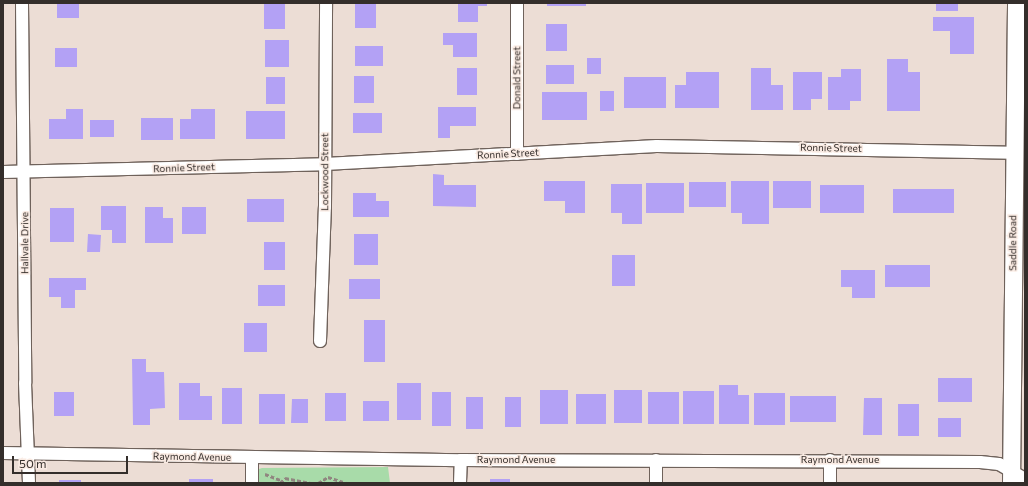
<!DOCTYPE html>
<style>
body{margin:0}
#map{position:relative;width:1028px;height:486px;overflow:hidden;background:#ecddd5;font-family:Commissioner,sans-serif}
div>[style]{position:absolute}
.green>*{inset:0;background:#a8dba9}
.building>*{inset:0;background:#b3a1f5}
.path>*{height:2.5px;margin-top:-1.25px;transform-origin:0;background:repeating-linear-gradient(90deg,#908680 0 4px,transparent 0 6px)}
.roads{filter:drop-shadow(1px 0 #6f625b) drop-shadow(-1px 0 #6f625b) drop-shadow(0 1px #6f625b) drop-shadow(0 -1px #6f625b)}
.street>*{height:12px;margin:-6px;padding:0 6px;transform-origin:6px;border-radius:6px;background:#fff}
.secondary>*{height:17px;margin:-8.5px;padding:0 8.5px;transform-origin:8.5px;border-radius:8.5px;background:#fff}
span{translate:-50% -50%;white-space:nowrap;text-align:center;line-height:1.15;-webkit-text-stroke:3px #f9eae2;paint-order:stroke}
.street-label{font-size:10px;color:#342e2b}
.frame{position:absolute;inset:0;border:4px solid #342e2b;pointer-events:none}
.scale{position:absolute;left:12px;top:456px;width:116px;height:18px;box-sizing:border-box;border:2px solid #342e2b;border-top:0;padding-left:5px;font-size:12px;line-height:14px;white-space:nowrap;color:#342e2b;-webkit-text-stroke:3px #f9eae2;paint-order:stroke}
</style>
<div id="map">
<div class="green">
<i style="clip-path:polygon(262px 468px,388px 467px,390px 483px,258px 483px,259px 469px)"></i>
</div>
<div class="building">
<i style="clip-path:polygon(57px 3px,79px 3px,79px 18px,57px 18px)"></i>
<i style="clip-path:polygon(264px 3px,285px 3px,285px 29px,264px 29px)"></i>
<i style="clip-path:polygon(355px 3px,376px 3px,376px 28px,355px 28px)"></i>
<i style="clip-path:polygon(458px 3px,487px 3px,487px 6px,478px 6px,478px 22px,458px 22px)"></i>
<i style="clip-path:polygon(547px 3px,586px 3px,586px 6px,547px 6px)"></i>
<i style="clip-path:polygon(936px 3px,958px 3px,958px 11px,936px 11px)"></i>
<i style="clip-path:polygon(933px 17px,974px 17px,974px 54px,950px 54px,950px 31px,933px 31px)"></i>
<i style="clip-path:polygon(546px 24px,567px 24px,567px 51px,546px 51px)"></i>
<i style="clip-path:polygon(443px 33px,477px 33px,477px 57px,453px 57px,453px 45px,443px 45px)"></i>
<i style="clip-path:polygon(265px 40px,289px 40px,289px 67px,265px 67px)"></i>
<i style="clip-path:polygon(355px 46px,383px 46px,383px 66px,355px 66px)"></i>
<i style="clip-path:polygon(55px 48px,77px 48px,77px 67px,55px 67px)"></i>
<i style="clip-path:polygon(587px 58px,601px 58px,601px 74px,587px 74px)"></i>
<i style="clip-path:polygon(887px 59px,908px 59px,908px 72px,920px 72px,920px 111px,887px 111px)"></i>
<i style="clip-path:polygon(546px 65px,574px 65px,574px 84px,546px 84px)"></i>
<i style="clip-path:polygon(457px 68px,477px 68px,477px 95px,457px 95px)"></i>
<i style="clip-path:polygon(751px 68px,771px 68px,771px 85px,783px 85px,783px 110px,751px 110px)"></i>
<i style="clip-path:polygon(841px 69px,861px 69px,861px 101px,850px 101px,850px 110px,828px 110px,828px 77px,841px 77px)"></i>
<i style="clip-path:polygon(686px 72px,719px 72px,719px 108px,675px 108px,675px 85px,686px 85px)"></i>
<i style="clip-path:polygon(793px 72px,822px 72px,822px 99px,811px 99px,811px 110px,793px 110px)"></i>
<i style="clip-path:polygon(354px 76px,374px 76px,374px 103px,354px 103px)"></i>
<i style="clip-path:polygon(266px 77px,285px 77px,285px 104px,266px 104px)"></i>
<i style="clip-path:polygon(624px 77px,666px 77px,666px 108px,624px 108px)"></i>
<i style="clip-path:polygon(600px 91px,614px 91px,614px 111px,600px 111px)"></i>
<i style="clip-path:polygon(542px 92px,587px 92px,587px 120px,542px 120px)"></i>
<i style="clip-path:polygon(438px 107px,476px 107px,476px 126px,450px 126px,450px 138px,438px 138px)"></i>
<i style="clip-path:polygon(66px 109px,83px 109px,83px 139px,49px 139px,49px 119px,66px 119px)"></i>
<i style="clip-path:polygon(191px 109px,215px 109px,215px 139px,180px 139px,180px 119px,191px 119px)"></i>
<i style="clip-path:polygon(246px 111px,285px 111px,285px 139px,246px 139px)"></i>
<i style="clip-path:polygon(353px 113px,382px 113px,382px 133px,353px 133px)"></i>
<i style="clip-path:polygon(141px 118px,173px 118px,173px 140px,141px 140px)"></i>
<i style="clip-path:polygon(90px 120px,114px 120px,114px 137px,90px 137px)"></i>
<i style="clip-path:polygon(433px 174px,444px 175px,444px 185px,476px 185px,476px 207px,433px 206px)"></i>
<i style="clip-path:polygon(544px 181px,585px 181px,585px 213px,565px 213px,565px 201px,544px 201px)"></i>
<i style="clip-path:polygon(731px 181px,769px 181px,769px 224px,742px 224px,742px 213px,731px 213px)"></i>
<i style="clip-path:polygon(773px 181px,811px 181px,811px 208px,773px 208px)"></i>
<i style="clip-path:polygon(689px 182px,726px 182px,726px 207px,689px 207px)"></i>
<i style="clip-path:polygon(646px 183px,684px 183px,684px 213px,646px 213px)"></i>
<i style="clip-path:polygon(611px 184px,642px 184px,642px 224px,622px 224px,622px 213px,611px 213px)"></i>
<i style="clip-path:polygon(820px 185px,864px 185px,864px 213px,820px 213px)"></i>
<i style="clip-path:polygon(893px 189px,954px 189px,954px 213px,893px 213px)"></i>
<i style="clip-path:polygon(353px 193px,376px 193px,376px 201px,389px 201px,389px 217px,353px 217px)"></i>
<i style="clip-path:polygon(247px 199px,284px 199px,284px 222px,247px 222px)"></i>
<i style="clip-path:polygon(101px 206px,126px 206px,126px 243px,112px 243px,112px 230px,101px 230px)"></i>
<i style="clip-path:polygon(145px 207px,163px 207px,163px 218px,173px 218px,173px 243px,145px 243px)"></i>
<i style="clip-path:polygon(182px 207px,206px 207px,206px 234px,182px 234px)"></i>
<i style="clip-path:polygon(50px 208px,74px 208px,74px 242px,50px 242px)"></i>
<i style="clip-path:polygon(88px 234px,101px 235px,100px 252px,87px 252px)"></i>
<i style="clip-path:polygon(354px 234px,378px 234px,378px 265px,354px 265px)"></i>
<i style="clip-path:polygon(264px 242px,285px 242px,285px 270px,264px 270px)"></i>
<i style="clip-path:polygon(612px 255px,635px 255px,635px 286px,612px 286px)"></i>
<i style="clip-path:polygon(885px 265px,930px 265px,930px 287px,885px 287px)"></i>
<i style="clip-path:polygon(841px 270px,875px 270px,875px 298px,852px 298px,852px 287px,841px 287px)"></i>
<i style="clip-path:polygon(49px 278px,86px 278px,86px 290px,75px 290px,75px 308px,61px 308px,61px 297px,49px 297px)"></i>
<i style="clip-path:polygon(349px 279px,380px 279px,380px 299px,349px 299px)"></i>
<i style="clip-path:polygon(258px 285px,285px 285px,285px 306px,258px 306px)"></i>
<i style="clip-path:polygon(364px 320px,385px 320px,385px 362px,364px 362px)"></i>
<i style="clip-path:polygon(244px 323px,267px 323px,267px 352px,244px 352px)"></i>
<i style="clip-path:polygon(132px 359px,146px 359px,146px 372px,164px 372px,165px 408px,150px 409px,150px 425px,133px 425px)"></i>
<i style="clip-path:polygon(938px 378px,972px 378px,972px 402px,938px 402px)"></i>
<i style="clip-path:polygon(179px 383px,200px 383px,200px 396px,212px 396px,212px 420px,179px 420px)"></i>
<i style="clip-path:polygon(397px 383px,421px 383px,421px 420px,397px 420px)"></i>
<i style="clip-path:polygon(719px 385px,738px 385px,738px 395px,749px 395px,749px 424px,719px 424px)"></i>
<i style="clip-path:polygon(222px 388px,242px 388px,242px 424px,222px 424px)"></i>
<i style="clip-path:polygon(540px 390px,568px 390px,568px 424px,540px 424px)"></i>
<i style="clip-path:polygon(614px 390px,642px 390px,642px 423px,614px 423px)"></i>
<i style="clip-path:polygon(683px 391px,714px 391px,714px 424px,683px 424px)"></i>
<i style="clip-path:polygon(54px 392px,74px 392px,74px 416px,54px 416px)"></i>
<i style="clip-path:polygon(432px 392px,451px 392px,451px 426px,432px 426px)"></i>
<i style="clip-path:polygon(648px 392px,679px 392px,679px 424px,648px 424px)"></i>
<i style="clip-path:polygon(325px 393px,346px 393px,346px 421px,325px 421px)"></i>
<i style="clip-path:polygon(754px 393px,785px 393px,785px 425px,754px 425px)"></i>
<i style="clip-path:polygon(259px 394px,285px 394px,285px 424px,259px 424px)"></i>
<i style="clip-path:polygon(576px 394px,606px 394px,606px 424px,576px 424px)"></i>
<i style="clip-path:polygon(790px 396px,836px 396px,836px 422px,790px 422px)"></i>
<i style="clip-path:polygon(466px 397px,483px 397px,483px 429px,466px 429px)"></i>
<i style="clip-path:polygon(505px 397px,521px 397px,521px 427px,505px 427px)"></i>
<i style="clip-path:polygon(864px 398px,882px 398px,882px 435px,863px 435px)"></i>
<i style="clip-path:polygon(292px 399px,308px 399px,308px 423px,291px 423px)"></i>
<i style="clip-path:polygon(363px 401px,389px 401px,389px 421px,363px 421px)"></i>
<i style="clip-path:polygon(898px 404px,919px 404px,919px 436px,898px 436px)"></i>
<i style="clip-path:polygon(938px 418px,961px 418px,961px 437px,938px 437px)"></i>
<i style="clip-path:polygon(189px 479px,213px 479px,213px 483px,189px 483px)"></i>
<i style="clip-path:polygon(490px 479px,510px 479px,510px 483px,490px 483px)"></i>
<i style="clip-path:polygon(59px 480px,81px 480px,81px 483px,59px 483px)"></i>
</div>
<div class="path">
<i style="left:265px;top:474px;width:17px;rotate:21deg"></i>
<i style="left:280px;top:483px;width:7px;rotate:-45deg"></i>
<i style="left:285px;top:478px;width:26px;rotate:11deg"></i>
<i style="left:318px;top:483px;width:12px;rotate:-31deg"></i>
<i style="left:328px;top:477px;width:20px;rotate:18deg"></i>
</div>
<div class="roads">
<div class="street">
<i style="left:22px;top:3px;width:380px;rotate:89.5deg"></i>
<i style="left:25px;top:383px;width:100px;rotate:87.7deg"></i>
<i style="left:517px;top:154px;width:151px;rotate:-90deg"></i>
<i style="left:3px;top:172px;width:322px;rotate:-1.4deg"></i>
<i style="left:325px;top:164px;width:332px;rotate:-3.1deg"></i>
<i style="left:657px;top:146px;width:355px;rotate:1.1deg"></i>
<i style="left:320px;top:341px;width:134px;rotate:-87.9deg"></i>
<i style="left:325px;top:207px;width:204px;rotate:-89.7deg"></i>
<i style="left:3px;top:453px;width:458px;rotate:0.9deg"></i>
<i style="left:461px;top:460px;width:519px;rotate:0.22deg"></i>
<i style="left:980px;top:462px;width:19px;rotate:6deg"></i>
<i style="left:999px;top:464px;width:30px;rotate:30deg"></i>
<i style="left:252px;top:483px;width:25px;rotate:-90deg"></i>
<i style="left:460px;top:483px;width:23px;rotate:-88deg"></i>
<i style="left:656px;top:483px;width:23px;rotate:-90deg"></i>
<i style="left:830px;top:483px;width:23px;rotate:-90deg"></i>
</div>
<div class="secondary">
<i style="left:1011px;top:483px;width:480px;rotate:-89.4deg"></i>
</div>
</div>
<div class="street-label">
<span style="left:517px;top:78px;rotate:-90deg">Donald Street</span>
<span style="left:831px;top:148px;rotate:1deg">Ronnie Street</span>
<span style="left:508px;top:154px;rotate:-3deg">Ronnie Street</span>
<span style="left:184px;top:168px;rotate:-2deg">Ronnie Street</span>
<span style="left:325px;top:172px;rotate:-90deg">Lockwood Street</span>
<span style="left:25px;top:243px;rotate:-90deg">Hallvale Drive</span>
<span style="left:1013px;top:243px;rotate:-90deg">Saddle Road</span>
<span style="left:192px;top:457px;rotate:1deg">Raymond Avenue</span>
<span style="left:516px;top:460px">Raymond Avenue</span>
<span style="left:840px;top:460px">Raymond Avenue</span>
</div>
<div class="frame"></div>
<div class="scale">50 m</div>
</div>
